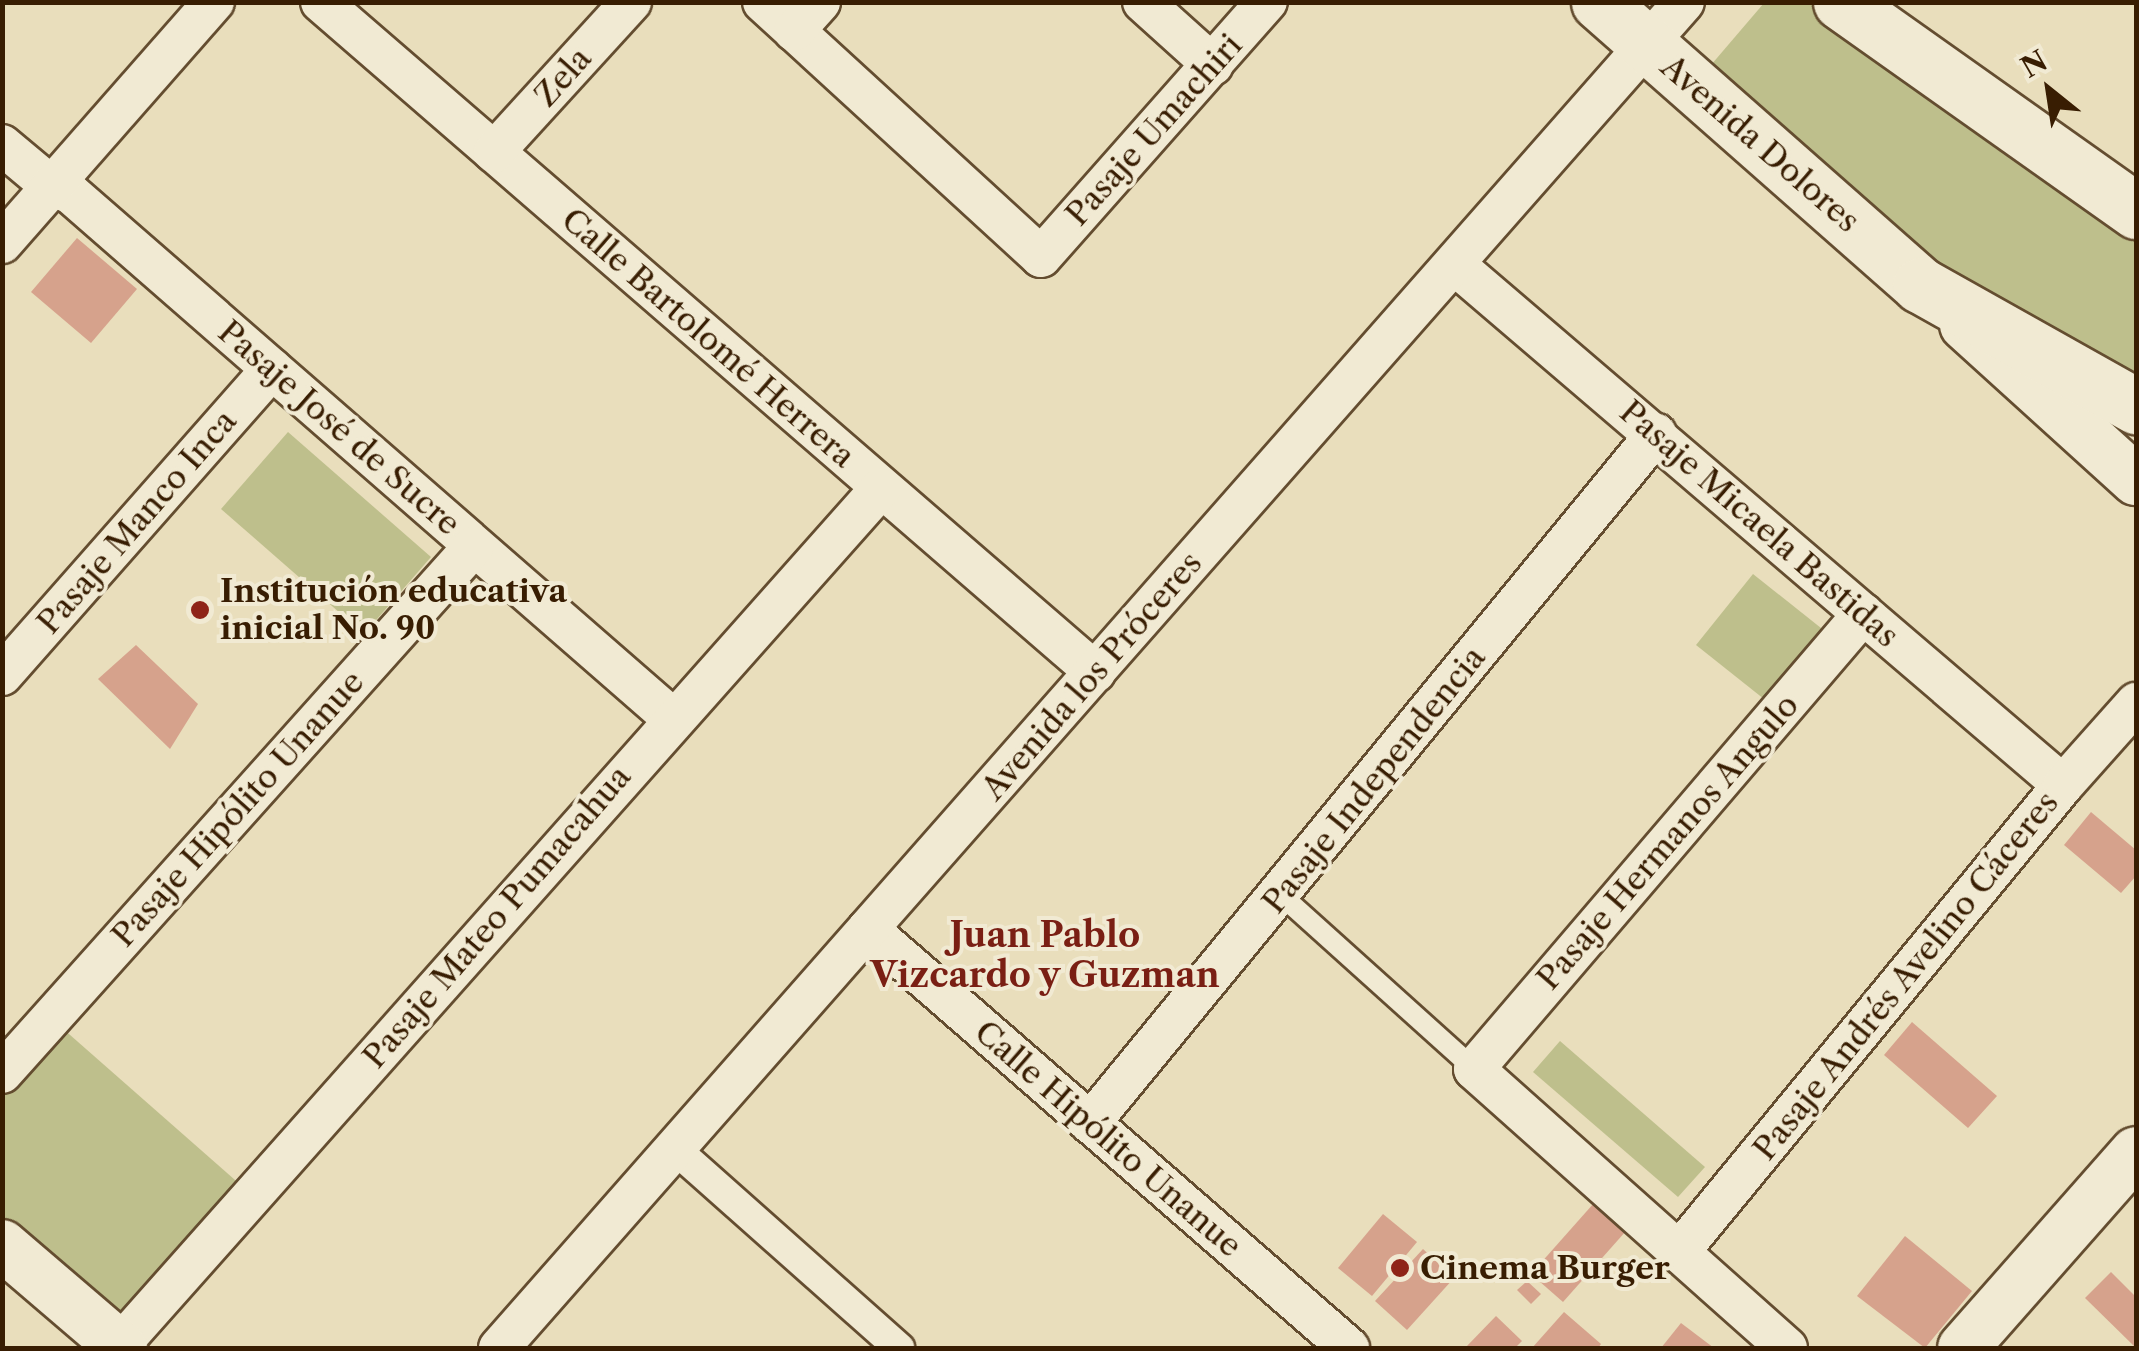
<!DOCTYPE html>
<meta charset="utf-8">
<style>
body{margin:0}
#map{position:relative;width:2139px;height:1351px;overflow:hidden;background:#e9debc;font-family:"Libre Caslon Text",serif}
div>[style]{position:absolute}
.green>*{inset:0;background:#bebf8c}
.building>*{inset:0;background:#d6a28c}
.roads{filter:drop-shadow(2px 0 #644d30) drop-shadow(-2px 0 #644d30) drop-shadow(0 2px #644d30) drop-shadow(0 -2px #644d30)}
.service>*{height:20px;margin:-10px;padding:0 10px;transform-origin:10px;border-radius:10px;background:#f1ead3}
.pedestrian>*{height:30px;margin:-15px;padding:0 15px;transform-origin:15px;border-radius:15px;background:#f1ead3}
.minor>*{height:40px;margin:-20px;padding:0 20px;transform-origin:20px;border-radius:20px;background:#f1ead3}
.tertiary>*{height:50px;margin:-25px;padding:0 25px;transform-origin:25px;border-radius:25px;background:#f1ead3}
.secondary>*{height:55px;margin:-27.5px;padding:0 27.5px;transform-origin:27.5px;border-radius:27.5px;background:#f1ead3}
.dots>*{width:28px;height:28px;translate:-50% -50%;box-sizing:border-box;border:5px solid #f1ead3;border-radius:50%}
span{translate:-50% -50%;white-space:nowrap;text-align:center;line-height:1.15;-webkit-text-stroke:8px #f1ead3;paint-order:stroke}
.street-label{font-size:32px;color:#381d02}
.poi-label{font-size:32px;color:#381d02;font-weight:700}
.left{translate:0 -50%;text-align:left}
.neighbourhood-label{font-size:35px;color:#7a1f14;font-weight:700}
.frame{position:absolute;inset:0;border:5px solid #381d02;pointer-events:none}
.north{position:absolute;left:1999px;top:40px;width:100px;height:100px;-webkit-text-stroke:8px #f1ead3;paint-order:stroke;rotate:330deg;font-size:28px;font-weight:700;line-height:40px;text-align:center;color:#381d02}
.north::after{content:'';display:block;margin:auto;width:35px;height:45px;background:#381d02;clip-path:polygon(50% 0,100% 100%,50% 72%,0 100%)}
</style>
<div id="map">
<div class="green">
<i style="clip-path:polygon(1764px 3px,1811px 3px,2136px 236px,2136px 386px,1930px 275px,1705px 72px)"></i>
<i style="clip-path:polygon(288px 432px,431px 557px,364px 634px,221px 509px)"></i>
<i style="clip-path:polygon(1753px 574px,1826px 632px,1769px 703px,1696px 645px)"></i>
<i style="clip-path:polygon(61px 1027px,243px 1187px,120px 1325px,3px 1221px,3px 1092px)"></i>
<i style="clip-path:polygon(1560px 1041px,1705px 1167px,1678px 1197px,1533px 1072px)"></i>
</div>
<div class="building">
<i style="clip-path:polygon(77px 238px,137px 289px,91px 343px,31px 292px)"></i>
<i style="clip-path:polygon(136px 645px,198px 704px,170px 749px,98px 679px)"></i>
<i style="clip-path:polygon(2091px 812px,2136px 850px,2136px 876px,2121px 893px,2064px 845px)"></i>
<i style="clip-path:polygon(1912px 1022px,1997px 1096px,1968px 1128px,1884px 1055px)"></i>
<i style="clip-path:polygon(1594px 1203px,1626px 1231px,1563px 1302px,1531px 1274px)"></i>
<i style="clip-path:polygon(1383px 1214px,1417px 1242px,1372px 1296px,1338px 1268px)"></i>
<i style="clip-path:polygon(1905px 1236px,1972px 1291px,1925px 1348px,1857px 1296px)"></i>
<i style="clip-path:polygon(1423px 1249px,1454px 1278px,1407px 1330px,1375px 1301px)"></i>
<i style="clip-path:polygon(2111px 1272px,2136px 1297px,2136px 1348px,2085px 1298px)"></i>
<i style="clip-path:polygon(1527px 1281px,1541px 1294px,1531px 1304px,1517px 1290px)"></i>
<i style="clip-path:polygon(1564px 1312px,1601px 1344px,1598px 1348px,1532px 1348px)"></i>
<i style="clip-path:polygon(1496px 1316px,1522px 1341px,1515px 1348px,1465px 1348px)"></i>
<i style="clip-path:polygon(1681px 1323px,1714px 1348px,1661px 1348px)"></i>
</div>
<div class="roads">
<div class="service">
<i style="left:1281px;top:895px;width:260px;rotate:42deg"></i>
</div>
<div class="pedestrian">
<i style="left:675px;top:1149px;width:300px;rotate:41.6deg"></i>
</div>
<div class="minor">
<i style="left:321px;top:2px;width:1024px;rotate:40.88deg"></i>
<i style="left:763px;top:2px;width:377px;rotate:42.5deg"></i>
<i style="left:1041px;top:257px;width:341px;rotate:-48.5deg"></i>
<i style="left:1143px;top:2px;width:94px;rotate:42deg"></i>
<i style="left:794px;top:31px;width:39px;rotate:-48deg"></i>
<i style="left:2px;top:145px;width:64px;rotate:39.9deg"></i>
<i style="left:51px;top:186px;width:20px;rotate:20deg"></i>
<i style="left:70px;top:193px;width:799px;rotate:41.09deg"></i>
<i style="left:494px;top:152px;width:203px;rotate:-47.6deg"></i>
<i style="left:2px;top:243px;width:321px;rotate:-48.7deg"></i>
<i style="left:1454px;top:264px;width:801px;rotate:40.55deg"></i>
<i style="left:2px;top:675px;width:408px;rotate:-48.6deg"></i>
<i style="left:868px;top:929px;width:638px;rotate:41.06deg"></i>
<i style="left:2px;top:1073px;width:707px;rotate:-48.15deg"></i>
<i style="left:1090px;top:1123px;width:892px;rotate:-50.6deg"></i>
<i style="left:1679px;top:1252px;width:605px;rotate:-50.57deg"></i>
<i style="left:2063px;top:785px;width:110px;rotate:-48.3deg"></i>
<i style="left:117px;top:1348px;width:1150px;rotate:-48.38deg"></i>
<i style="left:499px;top:1348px;width:1793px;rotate:-48.64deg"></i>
<i style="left:1787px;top:1348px;width:419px;rotate:-138.3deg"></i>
<i style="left:1474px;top:1069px;width:599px;rotate:-49.47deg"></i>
</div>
<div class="tertiary">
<i style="left:1965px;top:325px;width:231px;rotate:42.2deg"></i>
<i style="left:2px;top:1245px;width:158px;rotate:40.6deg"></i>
<i style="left:1963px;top:1348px;width:261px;rotate:-48.6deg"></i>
</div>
<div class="secondary">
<i style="left:1599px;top:2px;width:428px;rotate:41.4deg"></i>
<i style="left:1920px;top:285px;width:248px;rotate:29.3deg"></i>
<i style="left:1841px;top:2px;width:362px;rotate:35.3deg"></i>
</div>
</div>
<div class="dots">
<i style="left:200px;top:610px;background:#8f2418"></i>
<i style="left:1400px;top:1268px;background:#8f2418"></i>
</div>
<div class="street-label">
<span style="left:563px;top:77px;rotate:-48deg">Zela</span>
<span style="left:1154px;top:130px;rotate:-48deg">Pasaje Umachiri</span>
<span style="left:1760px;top:144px;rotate:41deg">Avenida Dolores</span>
<span style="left:708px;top:338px;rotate:41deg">Calle Bartolomé Herrera</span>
<span style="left:339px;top:428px;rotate:41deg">Pasaje José de Sucre</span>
<span style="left:137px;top:522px;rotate:-49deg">Pasaje Manco Inca</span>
<span style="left:1759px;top:524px;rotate:41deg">Pasaje Micaela Bastidas</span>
<span style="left:1092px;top:676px;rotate:-49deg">Avenida los Próceres</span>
<span style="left:1374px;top:780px;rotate:-51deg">Pasaje Independencia</span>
<span style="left:238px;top:809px;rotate:-48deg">Pasaje Hipólito Unanue</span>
<span style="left:1668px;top:842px;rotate:-49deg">Pasaje Hermanos Angulo</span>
<span style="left:497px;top:917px;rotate:-49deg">Pasaje Mateo Pumacahua</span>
<span style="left:1906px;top:976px;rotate:-51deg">Pasaje Andrés Avelino Cáceres</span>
<span style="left:1108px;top:1139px;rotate:41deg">Calle Hipólito Unanue</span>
</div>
<div class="poi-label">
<span class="left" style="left:220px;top:610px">Institución educativa<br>inicial No. 90</span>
<span class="left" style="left:1420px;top:1268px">Cinema Burger</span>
</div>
<div class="neighbourhood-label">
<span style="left:1045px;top:955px">Juan Pablo<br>Vizcardo y Guzman</span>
</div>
<div class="frame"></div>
<div class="north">N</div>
</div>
